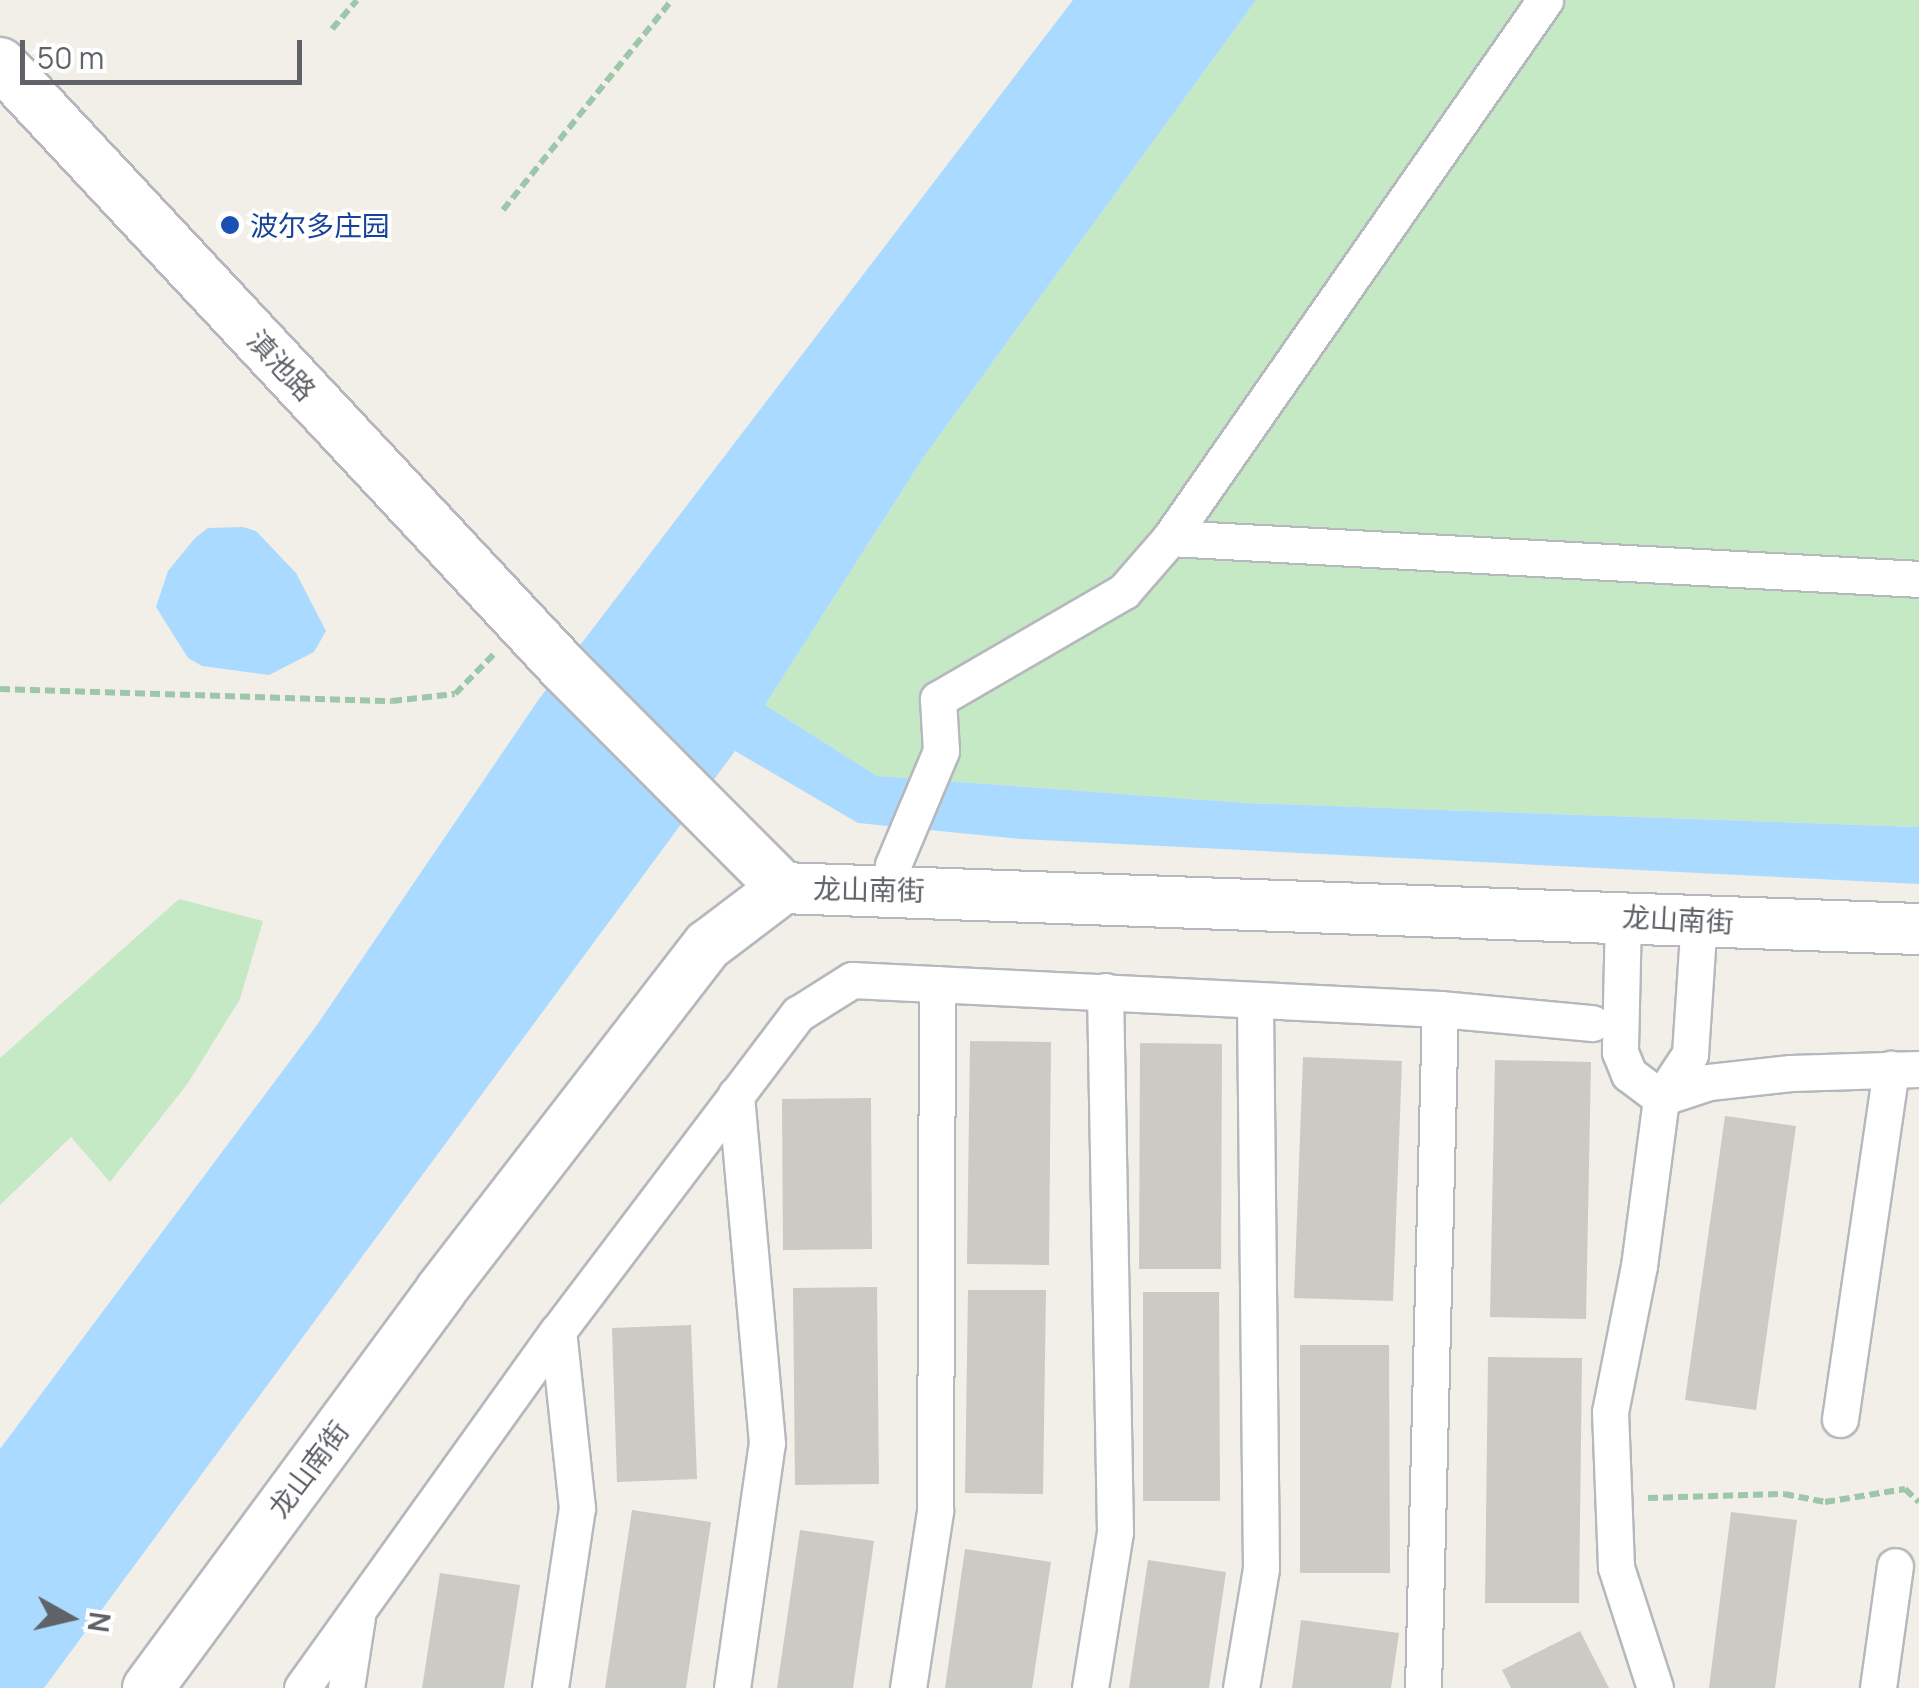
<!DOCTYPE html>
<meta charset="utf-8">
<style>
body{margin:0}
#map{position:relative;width:1919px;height:1688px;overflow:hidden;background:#f1efe8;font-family:Manrope,"Noto Sans SC",sans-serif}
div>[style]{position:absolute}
.green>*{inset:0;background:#c5e8c5}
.water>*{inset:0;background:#aadaff}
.building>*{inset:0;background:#cccac5}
.path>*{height:6px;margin-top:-3px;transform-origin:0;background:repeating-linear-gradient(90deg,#9cc7a9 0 10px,transparent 0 15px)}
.roads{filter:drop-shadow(2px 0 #b5b8bc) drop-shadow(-2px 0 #b5b8bc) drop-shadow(0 2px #b5b8bc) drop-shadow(0 -2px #b5b8bc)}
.street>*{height:35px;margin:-17.5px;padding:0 17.5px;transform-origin:17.5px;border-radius:17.5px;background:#fff}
.secondary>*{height:50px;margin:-25px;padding:0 25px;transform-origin:25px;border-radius:25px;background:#fff}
.dots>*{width:28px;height:28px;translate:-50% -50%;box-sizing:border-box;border:5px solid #fff;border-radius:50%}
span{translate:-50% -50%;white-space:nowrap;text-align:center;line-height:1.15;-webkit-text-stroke:8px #fff;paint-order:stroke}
.transit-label{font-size:28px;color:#164399}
.left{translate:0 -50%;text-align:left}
.street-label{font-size:28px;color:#5f6368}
.north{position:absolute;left:20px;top:1568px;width:100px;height:100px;-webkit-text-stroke:8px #fff;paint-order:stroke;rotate:98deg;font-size:28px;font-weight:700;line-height:40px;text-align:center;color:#5f6368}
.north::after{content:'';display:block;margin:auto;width:35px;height:45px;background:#5f6368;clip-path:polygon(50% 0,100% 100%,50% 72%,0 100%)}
.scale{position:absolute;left:20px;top:40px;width:282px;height:45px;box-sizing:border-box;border:5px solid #5f6368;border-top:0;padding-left:12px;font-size:30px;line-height:35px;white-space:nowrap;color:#5f6368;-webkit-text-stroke:8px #fff;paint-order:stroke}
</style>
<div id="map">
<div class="green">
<i style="clip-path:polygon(1256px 0,1919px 0,1919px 827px,1246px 803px,877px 776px,765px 705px,923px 458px)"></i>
<i style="clip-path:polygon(179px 899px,263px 921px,240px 999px,188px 1083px,110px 1182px,71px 1137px,0 1205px,0 1058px)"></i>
</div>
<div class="water">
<i style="clip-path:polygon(1073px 0,1256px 0,923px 458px,765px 705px,877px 776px,1246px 803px,1919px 827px,1919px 884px,1021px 839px,858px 823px,735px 751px,44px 1688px,0 1688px,0 1449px,317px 1025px,539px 699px)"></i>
<i style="clip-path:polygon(243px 527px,256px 531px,296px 573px,326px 631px,314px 652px,269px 675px,202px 666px,188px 658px,156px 607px,168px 571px,195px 538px,208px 528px)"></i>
</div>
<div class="building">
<i style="clip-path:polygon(970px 1041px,1051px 1042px,1049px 1265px,967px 1264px)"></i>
<i style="clip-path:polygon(1140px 1043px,1222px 1044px,1221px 1269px,1139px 1269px)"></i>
<i style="clip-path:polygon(1303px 1057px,1402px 1061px,1393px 1301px,1294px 1298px)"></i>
<i style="clip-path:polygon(1495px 1060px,1591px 1062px,1586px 1319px,1490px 1317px)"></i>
<i style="clip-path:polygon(871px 1098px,872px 1249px,783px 1250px,782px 1099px)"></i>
<i style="clip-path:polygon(1725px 1116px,1796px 1126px,1756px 1410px,1685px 1400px)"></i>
<i style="clip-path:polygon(877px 1287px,879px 1484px,795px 1485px,793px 1288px)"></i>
<i style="clip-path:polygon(968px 1290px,1046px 1290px,1043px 1494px,965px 1493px)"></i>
<i style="clip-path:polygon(1143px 1292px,1219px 1292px,1220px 1501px,1143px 1501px)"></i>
<i style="clip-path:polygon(691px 1325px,697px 1479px,617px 1482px,612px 1328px)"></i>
<i style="clip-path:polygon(1300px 1345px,1389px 1345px,1390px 1573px,1300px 1573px)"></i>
<i style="clip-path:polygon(1488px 1357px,1582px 1358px,1579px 1603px,1485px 1603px)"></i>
<i style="clip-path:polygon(632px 1510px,711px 1522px,686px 1688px,605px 1688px)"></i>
<i style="clip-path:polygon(1731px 1512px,1797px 1520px,1775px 1688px,1709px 1688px)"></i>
<i style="clip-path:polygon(800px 1530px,874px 1541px,853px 1688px,777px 1688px)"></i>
<i style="clip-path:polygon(965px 1549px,1051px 1562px,1032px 1688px,945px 1688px)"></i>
<i style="clip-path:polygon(1148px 1560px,1226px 1572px,1209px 1688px,1129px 1688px)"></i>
<i style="clip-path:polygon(440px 1573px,520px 1585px,504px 1688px,422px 1688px)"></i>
<i style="clip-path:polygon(1301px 1620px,1399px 1633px,1391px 1688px,1292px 1688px)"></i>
<i style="clip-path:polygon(1580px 1631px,1609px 1688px,1511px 1688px,1502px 1670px)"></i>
</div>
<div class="path">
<i style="left:332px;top:29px;width:38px;rotate:-49deg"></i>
<i style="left:503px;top:210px;width:270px;rotate:-51.2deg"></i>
<i style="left:0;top:689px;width:392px;rotate:1.8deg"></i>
<i style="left:392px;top:701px;width:63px;rotate:-6.3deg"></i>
<i style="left:455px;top:694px;width:57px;rotate:-45.7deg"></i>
<i style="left:1648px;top:1498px;width:136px;rotate:-1.7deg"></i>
<i style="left:1784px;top:1494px;width:42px;rotate:11deg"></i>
<i style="left:1825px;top:1502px;width:81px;rotate:-9.2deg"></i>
<i style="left:1905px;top:1489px;width:19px;rotate:43deg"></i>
</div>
<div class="roads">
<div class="street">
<i style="left:1170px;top:538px;width:750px;rotate:3.13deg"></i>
<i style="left:891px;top:888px;width:23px;rotate:-85deg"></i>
<i style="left:893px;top:865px;width:124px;rotate:-67.2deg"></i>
<i style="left:941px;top:751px;width:52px;rotate:-93.3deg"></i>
<i style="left:938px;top:699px;width:215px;rotate:-30.1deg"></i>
<i style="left:1124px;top:591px;width:70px;rotate:-49deg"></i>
<i style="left:1170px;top:538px;width:656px;rotate:-55.12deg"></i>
<i style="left:1623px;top:916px;width:136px;rotate:91.3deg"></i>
<i style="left:1620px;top:1052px;width:24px;rotate:68deg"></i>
<i style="left:1629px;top:1074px;width:40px;rotate:37deg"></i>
<i style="left:1661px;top:1098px;width:51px;rotate:-18.4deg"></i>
<i style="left:1709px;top:1082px;width:82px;rotate:-6.3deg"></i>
<i style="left:1791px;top:1073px;width:128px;rotate:-1.8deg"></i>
<i style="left:1840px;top:1419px;width:354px;rotate:-81.7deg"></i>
<i style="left:302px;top:1688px;width:439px;rotate:-54.4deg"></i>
<i style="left:558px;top:1331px;width:398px;rotate:-52.9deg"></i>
<i style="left:798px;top:1014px;width:64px;rotate:-32.2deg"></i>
<i style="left:852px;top:980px;width:589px;rotate:2.82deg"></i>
<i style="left:1440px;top:1009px;width:153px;rotate:5.3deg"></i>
<i style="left:346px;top:1688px;width:72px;rotate:-81.2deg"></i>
<i style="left:550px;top:1688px;width:182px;rotate:-81.5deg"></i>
<i style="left:577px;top:1508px;width:178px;rotate:-96.1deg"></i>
<i style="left:732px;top:1688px;width:247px;rotate:-81.9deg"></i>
<i style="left:767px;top:1443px;width:350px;rotate:-95.1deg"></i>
<i style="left:908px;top:1688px;width:179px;rotate:-81.3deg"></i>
<i style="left:935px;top:1511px;width:527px;rotate:-89.78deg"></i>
<i style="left:1090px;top:1688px;width:158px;rotate:-80.9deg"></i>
<i style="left:1115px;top:1532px;width:541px;rotate:-91.06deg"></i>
<i style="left:1241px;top:1688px;width:121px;rotate:-80.5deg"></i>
<i style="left:1261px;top:1569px;width:568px;rotate:-90.61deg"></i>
<i style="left:1423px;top:1688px;width:679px;rotate:-88.57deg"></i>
<i style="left:1655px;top:1688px;width:127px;rotate:-107.9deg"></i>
<i style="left:1616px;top:1567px;width:155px;rotate:-92.2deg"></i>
<i style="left:1610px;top:1412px;width:149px;rotate:-78.8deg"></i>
<i style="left:1639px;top:1266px;width:169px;rotate:-82.5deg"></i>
<i style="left:1661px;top:1098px;width:53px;rotate:-56.6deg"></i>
<i style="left:1690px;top:1054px;width:134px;rotate:-86.2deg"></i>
<i style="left:1878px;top:1688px;width:123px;rotate:-82.1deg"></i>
</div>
<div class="secondary">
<i style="left:0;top:63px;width:826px;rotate:47.01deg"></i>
<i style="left:563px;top:667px;width:312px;rotate:45.1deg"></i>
<i style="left:148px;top:1688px;width:494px;rotate:-53.6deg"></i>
<i style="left:441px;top:1290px;width:436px;rotate:-52.3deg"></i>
<i style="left:708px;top:945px;width:94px;rotate:-37.2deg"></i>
<i style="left:783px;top:888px;width:1137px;rotate:2.07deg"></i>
</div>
</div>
<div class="dots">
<i style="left:230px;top:225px;background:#1a4fb4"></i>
</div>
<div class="transit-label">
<span class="left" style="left:250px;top:225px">波尔多庄园</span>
</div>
<div class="street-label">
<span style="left:282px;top:365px;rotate:47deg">滇池路</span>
<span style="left:869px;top:889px;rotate:1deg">龙山南街</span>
<span style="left:1678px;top:919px;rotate:3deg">龙山南街</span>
<span style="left:308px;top:1469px;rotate:-53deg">龙山南街</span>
</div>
<div class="north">N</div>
<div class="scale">50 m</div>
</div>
